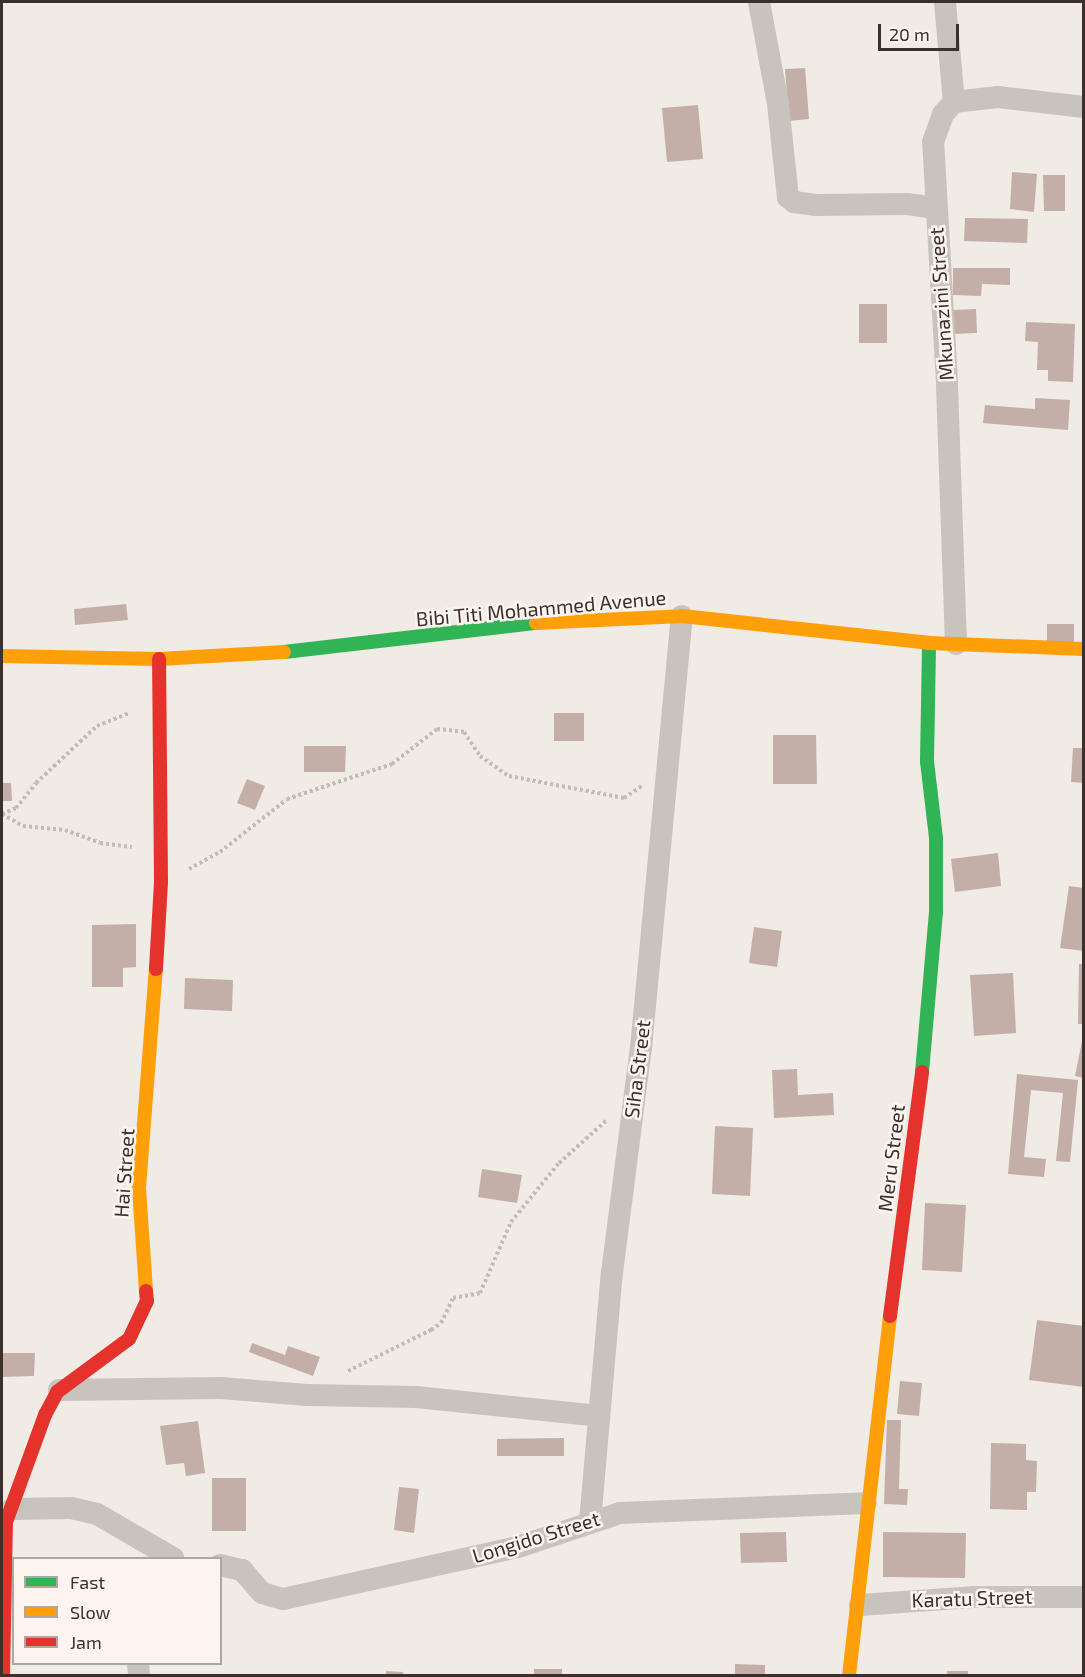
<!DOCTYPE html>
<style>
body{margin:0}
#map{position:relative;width:1085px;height:1677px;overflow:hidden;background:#f0ebe5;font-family:"Exo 2",sans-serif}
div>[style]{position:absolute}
.building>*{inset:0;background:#c3afa7}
.path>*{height:4px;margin-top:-2px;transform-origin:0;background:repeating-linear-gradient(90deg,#c2bbb6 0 3px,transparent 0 6px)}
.street>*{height:22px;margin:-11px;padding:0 11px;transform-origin:11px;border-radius:11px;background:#c9c3be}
.fast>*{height:14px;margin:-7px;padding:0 7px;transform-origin:7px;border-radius:7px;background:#30b455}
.slow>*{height:14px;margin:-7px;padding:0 7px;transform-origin:7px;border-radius:7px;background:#ff9f0a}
.jam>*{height:14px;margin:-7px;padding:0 7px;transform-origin:7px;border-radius:7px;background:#e5322d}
span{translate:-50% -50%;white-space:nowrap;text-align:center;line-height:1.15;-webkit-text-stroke:5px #fbf5ee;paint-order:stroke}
.street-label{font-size:20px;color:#3b302b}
.frame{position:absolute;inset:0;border:3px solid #3b302b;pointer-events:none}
.legend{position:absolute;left:12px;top:1557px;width:210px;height:108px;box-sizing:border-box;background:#fbf5ee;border:2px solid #aea6a0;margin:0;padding:8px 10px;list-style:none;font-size:18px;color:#3b302b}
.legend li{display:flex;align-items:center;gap:12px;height:30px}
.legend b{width:30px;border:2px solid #aea6a0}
.scale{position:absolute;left:878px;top:24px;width:81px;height:27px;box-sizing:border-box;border:3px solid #3b302b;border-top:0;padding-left:8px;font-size:18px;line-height:21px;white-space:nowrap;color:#3b302b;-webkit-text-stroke:4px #fbf5ee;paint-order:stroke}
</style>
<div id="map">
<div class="building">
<i style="clip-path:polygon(805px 68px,809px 119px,789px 121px,785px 69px)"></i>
<i style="clip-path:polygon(698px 105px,703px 159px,667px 162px,662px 108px)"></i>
<i style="clip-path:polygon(1012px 172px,1037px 174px,1034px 212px,1010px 209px)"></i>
<i style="clip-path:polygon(1043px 175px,1065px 175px,1065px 211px,1044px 211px)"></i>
<i style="clip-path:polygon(965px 218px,1028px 219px,1027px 243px,964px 241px)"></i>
<i style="clip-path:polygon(953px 268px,1010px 268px,1010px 285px,982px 284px,981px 296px,953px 295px)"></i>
<i style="clip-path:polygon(859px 304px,887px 304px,887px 343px,859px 343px)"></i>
<i style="clip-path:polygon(976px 309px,977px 333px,954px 334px,953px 310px)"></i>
<i style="clip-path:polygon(1026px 322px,1075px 324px,1073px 382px,1048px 381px,1048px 370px,1037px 370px,1038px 342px,1025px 341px)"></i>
<i style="clip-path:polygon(1035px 398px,1070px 400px,1068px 430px,983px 423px,985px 405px,1035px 409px)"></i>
<i style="clip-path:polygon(126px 604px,128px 620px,75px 625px,74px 609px)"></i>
<i style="clip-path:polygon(1047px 624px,1074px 624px,1074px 643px,1047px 642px)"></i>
<i style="clip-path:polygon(554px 713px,584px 713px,584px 741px,554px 741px)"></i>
<i style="clip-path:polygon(773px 735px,816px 735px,817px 784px,773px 784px)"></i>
<i style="clip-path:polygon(304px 746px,346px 746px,345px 772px,304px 772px)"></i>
<i style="clip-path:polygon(1073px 748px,1082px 748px,1084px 783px,1071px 782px)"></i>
<i style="clip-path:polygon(247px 779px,265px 786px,255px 810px,237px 803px)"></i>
<i style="clip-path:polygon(2px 783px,11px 783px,12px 801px,2px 801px)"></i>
<i style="clip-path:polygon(998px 853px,1001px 886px,955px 892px,951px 859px)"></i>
<i style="clip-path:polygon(1069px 886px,1084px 888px,1084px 951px,1060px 948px)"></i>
<i style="clip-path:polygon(136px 924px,136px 967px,123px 968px,123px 987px,92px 987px,92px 925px)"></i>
<i style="clip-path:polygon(754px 927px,782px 931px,777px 967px,749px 963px)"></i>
<i style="clip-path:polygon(1079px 964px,1084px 964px,1084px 1024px,1078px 1024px)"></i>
<i style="clip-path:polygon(1013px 973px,1016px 1033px,974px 1036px,970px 975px)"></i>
<i style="clip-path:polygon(185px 978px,233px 980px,232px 1011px,184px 1009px)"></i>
<i style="clip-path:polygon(1082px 1041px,1084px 1041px,1084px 1078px,1075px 1076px)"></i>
<i style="clip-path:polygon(797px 1069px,798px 1095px,833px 1093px,834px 1115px,774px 1118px,772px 1070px)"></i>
<i style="clip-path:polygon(1017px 1074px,1078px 1080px,1070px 1162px,1056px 1161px,1063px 1093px,1031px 1090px,1024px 1157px,1046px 1159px,1044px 1177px,1008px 1174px)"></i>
<i style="clip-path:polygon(715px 1126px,753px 1128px,750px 1196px,712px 1194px)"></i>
<i style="clip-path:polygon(482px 1169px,522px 1175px,517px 1203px,478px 1197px)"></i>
<i style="clip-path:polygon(925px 1203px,966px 1205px,962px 1272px,922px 1270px)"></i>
<i style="clip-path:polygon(1037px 1320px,1084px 1326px,1084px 1387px,1029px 1380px)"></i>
<i style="clip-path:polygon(252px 1343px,285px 1355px,288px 1346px,320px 1357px,313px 1376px,249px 1352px)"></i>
<i style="clip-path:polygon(2px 1353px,35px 1353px,34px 1376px,2px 1377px)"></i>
<i style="clip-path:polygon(900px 1381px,922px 1383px,919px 1416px,897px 1414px)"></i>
<i style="clip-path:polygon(887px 1420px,901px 1420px,899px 1489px,908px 1489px,907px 1505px,884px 1504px)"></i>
<i style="clip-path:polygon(198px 1421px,205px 1473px,186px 1476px,184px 1463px,166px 1465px,160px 1426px)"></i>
<i style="clip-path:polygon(564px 1438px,564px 1456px,497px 1456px,497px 1439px)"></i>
<i style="clip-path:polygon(991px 1443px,1026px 1444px,1026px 1460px,1037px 1461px,1036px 1492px,1027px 1492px,1027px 1510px,990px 1509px)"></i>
<i style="clip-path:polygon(212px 1478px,246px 1478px,246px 1531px,212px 1531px)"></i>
<i style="clip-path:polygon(399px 1487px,419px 1489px,414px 1533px,394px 1530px)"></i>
<i style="clip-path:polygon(786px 1532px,787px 1562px,741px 1563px,740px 1533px)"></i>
<i style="clip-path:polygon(883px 1532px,966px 1533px,965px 1578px,883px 1577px)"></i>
<i style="clip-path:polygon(735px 1664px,765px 1665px,765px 1676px,735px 1676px)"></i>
<i style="clip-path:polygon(534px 1669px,562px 1669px,562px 1676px,534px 1676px)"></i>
<i style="clip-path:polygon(386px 1671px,403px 1672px,403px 1676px,386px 1676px)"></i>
<i style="clip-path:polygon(947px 1671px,968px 1671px,968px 1676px,947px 1676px)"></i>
</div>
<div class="path">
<i style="left:2px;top:814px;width:15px;rotate:-23deg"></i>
<i style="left:16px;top:808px;width:32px;rotate:-51deg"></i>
<i style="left:36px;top:783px;width:83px;rotate:-43.1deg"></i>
<i style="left:97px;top:726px;width:35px;rotate:-22deg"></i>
<i style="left:2px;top:814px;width:24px;rotate:30deg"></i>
<i style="left:23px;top:826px;width:42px;rotate:5.4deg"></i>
<i style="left:65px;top:830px;width:37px;rotate:20deg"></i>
<i style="left:100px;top:843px;width:32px;rotate:7deg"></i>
<i style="left:189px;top:869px;width:35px;rotate:-29deg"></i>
<i style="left:220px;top:852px;width:85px;rotate:-38.3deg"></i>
<i style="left:287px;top:799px;width:111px;rotate:-18.4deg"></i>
<i style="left:392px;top:764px;width:57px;rotate:-37.9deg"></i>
<i style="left:437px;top:729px;width:27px;rotate:6deg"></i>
<i style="left:464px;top:732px;width:29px;rotate:56deg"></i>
<i style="left:480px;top:756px;width:35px;rotate:35deg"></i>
<i style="left:509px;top:776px;width:117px;rotate:10.8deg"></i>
<i style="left:624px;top:798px;width:22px;rotate:-34deg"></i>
<i style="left:348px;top:1371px;width:93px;rotate:-26.3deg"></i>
<i style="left:431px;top:1330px;width:12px;rotate:-35deg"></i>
<i style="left:441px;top:1323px;width:28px;rotate:-64deg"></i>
<i style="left:453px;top:1298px;width:27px;rotate:-10deg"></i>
<i style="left:480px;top:1293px;width:77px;rotate:-66.4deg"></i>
<i style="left:511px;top:1222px;width:76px;rotate:-50.9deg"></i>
<i style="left:559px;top:1163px;width:64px;rotate:-41.9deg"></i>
</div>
<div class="street">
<i style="left:759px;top:2px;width:104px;rotate:79.4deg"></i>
<i style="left:778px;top:104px;width:94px;rotate:83.9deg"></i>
<i style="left:788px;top:197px;width:8px;rotate:40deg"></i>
<i style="left:794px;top:202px;width:21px;rotate:8deg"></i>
<i style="left:815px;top:205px;width:92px;rotate:-0.6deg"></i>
<i style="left:907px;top:204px;width:27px;rotate:8deg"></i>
<i style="left:945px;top:2px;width:100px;rotate:84.9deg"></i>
<i style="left:956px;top:644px;width:261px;rotate:-92deg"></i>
<i style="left:947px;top:383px;width:241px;rotate:-93.3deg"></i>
<i style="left:933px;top:142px;width:30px;rotate:-70deg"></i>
<i style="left:943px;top:114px;width:16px;rotate:-47deg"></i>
<i style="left:954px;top:102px;width:44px;rotate:-6.5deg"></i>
<i style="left:998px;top:97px;width:87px;rotate:6.6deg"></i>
<i style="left:59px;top:1390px;width:162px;rotate:-0.7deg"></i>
<i style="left:221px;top:1388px;width:86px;rotate:4.7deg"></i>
<i style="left:307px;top:1395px;width:109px;rotate:1.1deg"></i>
<i style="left:416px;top:1397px;width:184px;rotate:5.9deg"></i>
<i style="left:12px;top:1509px;width:59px;rotate:-1deg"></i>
<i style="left:71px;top:1508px;width:27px;rotate:13deg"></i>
<i style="left:97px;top:1514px;width:88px;rotate:30.1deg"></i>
<i style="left:590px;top:1522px;width:250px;rotate:-85deg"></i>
<i style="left:612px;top:1273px;width:227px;rotate:-82.7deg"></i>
<i style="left:641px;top:1048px;width:434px;rotate:-84.6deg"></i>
<i style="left:220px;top:1565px;width:23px;rotate:13deg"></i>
<i style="left:242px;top:1570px;width:30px;rotate:49deg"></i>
<i style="left:262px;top:1593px;width:22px;rotate:16deg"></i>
<i style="left:283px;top:1599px;width:241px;rotate:-12.5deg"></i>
<i style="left:518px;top:1547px;width:108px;rotate:-18.4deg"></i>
<i style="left:620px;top:1513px;width:246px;rotate:-2.3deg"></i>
<i style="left:860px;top:1605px;width:113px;rotate:-4deg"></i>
<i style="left:973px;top:1597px;width:111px"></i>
<i style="left:138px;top:1664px;width:12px;rotate:85deg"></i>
</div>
<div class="fast">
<i style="left:284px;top:652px;width:254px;rotate:-6.6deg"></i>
<i style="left:922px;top:1072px;width:161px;rotate:-85deg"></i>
<i style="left:936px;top:912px;width:74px;rotate:-90deg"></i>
<i style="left:936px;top:838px;width:78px;rotate:-96.7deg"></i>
<i style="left:927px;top:761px;width:118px;rotate:-89deg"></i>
</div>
<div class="slow">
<i style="left:536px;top:623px;width:146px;rotate:-2.7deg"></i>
<i style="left:682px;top:616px;width:248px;rotate:6.2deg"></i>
<i style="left:929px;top:643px;width:155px;rotate:2.2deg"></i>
<i style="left:2px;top:656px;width:157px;rotate:1.1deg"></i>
<i style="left:159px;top:659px;width:125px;rotate:-3.2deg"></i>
<i style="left:146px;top:1291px;width:103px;rotate:-93.9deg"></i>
<i style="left:139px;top:1188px;width:220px;rotate:-85.6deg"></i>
<i style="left:849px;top:1676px;width:362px;rotate:-83.5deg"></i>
</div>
<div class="jam">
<i style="left:156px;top:969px;width:88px;rotate:-86.7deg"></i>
<i style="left:161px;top:881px;width:222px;rotate:-90.5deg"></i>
<i style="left:890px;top:1316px;width:246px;rotate:-82.5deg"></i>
<i style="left:3px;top:1676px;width:154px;rotate:-88.9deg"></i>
<i style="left:6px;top:1522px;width:114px;rotate:-70deg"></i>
<i style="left:45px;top:1415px;width:26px;rotate:-62deg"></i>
<i style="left:57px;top:1392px;width:89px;rotate:-36.4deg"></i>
<i style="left:129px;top:1339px;width:42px;rotate:-64.7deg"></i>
<i style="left:147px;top:1301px;width:10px;rotate:-96deg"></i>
</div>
<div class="street-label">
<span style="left:941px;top:304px;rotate:-94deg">Mkunazini Street</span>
<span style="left:541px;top:608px;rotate:-5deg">Bibi Titi Mohammed Avenue</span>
<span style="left:637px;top:1069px;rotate:-83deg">Siha Street</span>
<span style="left:891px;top:1158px;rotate:-83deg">Meru Street</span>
<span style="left:124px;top:1173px;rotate:-86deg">Hai Street</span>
<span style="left:536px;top:1537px;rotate:-17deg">Longido Street</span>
<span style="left:972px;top:1598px;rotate:-2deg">Karatu Street</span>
</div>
<div class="frame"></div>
<ul class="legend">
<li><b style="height:8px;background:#30b455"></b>Fast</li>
<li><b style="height:8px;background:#ff9f0a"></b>Slow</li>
<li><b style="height:8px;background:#e5322d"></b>Jam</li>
</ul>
<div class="scale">20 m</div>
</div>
